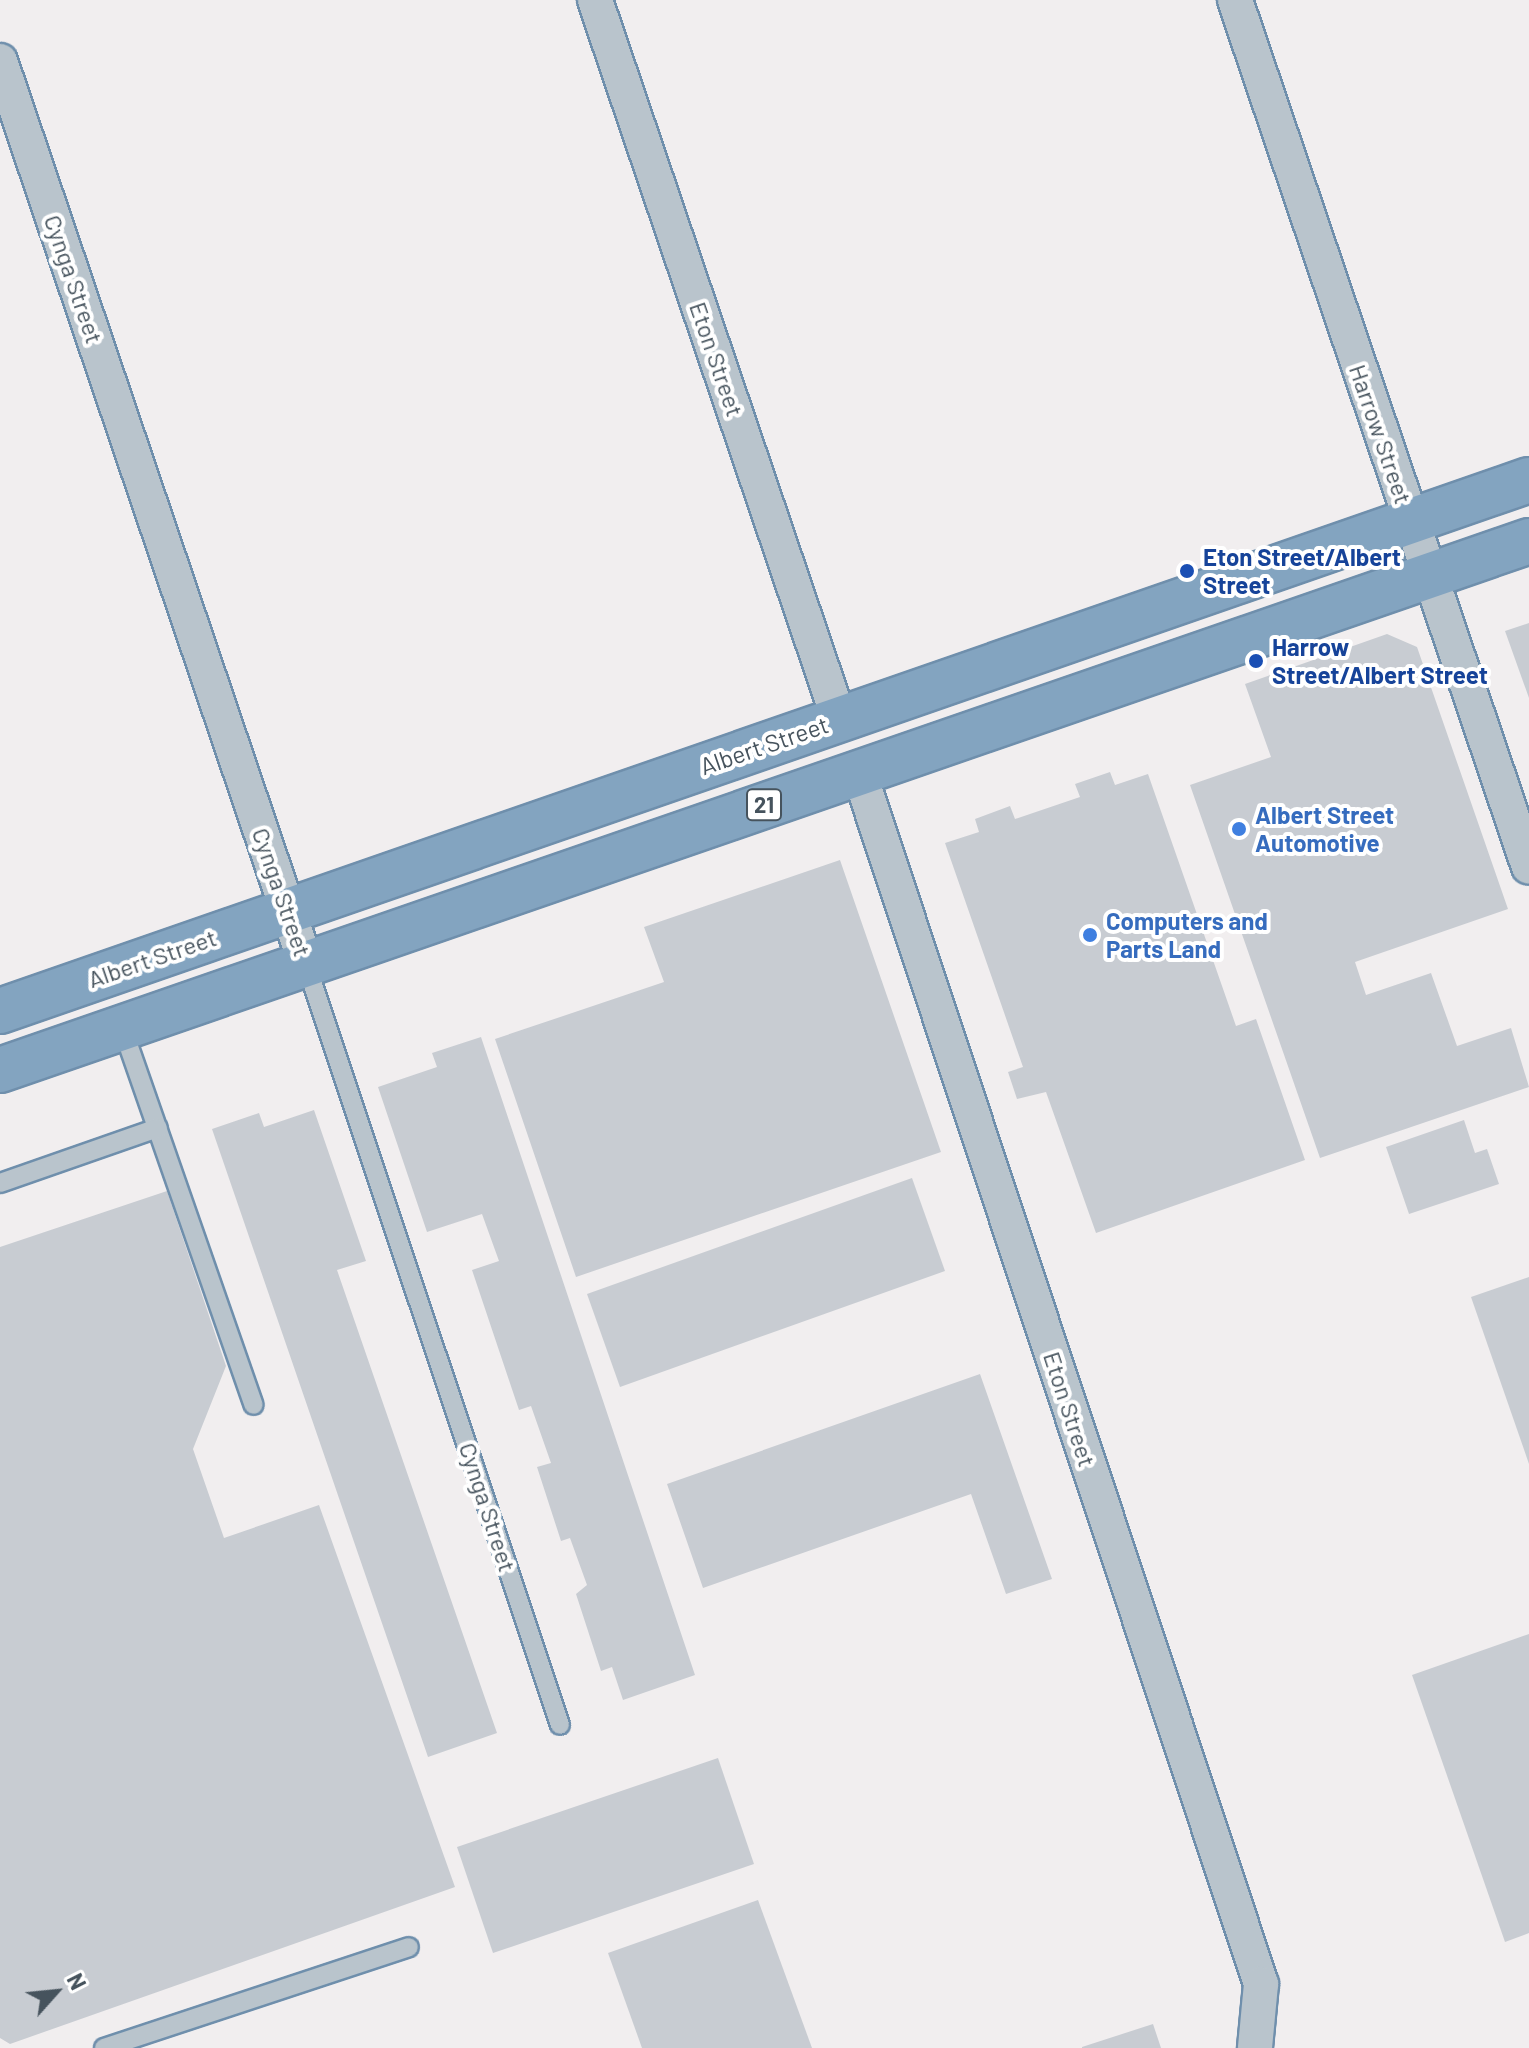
<!DOCTYPE html>
<style>
body{margin:0}
#map{position:relative;width:1529px;height:2048px;overflow:hidden;background:#f1eeef;font-family:Barlow,sans-serif}
div>[style]{position:absolute}
.building>*{inset:0;background:#c8ccd2}
.roads{filter:drop-shadow(2px 0 #6f8fac) drop-shadow(-2px 0 #6f8fac) drop-shadow(0 2px #6f8fac) drop-shadow(0 -2px #6f8fac)}
.lane>*{height:18px;margin:-9px;padding:0 9px;transform-origin:9px;border-radius:9px;background:#b9c4cc}
.street>*{height:34px;margin:-17px;padding:0 17px;transform-origin:17px;border-radius:17px;background:#b9c4cc}
.highway>*{height:44px;margin:-22px;padding:0 22px;transform-origin:22px;border-radius:22px;background:#83a4c0}
.dots>*{width:22px;height:22px;translate:-50% -50%;box-sizing:border-box;border:4px solid #fff;border-radius:50%}
span{translate:-50% -50%;white-space:nowrap;text-align:center;line-height:1.15;-webkit-text-stroke:8px #fff;paint-order:stroke}
.shield-label span{padding:2px 6px;background:#fff;border:2px solid;border-radius:6px;-webkit-text-stroke-width:0}
.shield-label{font-size:22px;color:#46535d;font-weight:700}
.street-label{font-size:24px;color:#46535d}
.transit-label{font-size:24px;color:#164399;font-weight:700}
.left{translate:0 -50%;text-align:left}
.shop-label{font-size:24px;color:#366cbe;font-weight:700}
.north{position:absolute;left:16px;top:1952px;width:80px;height:80px;-webkit-text-stroke:6px #fff;paint-order:stroke;rotate:63deg;font-size:22px;font-weight:700;line-height:32px;text-align:center;color:#46535d}
.north::after{content:'';display:block;margin:auto;width:28px;height:36px;background:#46535d;clip-path:polygon(50% 0,100% 100%,50% 72%,0 100%)}
</style>
<div id="map">
<div class="building">
<i style="clip-path:polygon(1529px 623px,1529px 698px,1505px 631px)"></i>
<i style="clip-path:polygon(1387px 634px,1417px 647px,1508px 909px,1355px 962px,1366px 995px,1431px 973px,1457px 1046px,1511px 1028px,1529px 1087px,1320px 1158px,1190px 785px,1271px 757px,1245px 684px)"></i>
<i style="clip-path:polygon(1110px 772px,1115px 785px,1148px 774px,1236px 1026px,1256px 1019px,1305px 1160px,1096px 1233px,1046px 1092px,1017px 1099px,1008px 1072px,1023px 1067px,945px 843px,979px 832px,975px 819px,1010px 806px,1015px 819px,1080px 797px,1075px 784px)"></i>
<i style="clip-path:polygon(840px 860px,941px 1152px,576px 1277px,495px 1039px,664px 982px,644px 927px)"></i>
<i style="clip-path:polygon(481px 1037px,695px 1675px,623px 1700px,612px 1667px,601px 1671px,576px 1594px,587px 1585px,570px 1538px,561px 1541px,537px 1467px,551px 1463px,531px 1406px,519px 1410px,472px 1270px,499px 1261px,482px 1214px,427px 1232px,378px 1087px,437px 1067px,432px 1053px)"></i>
<i style="clip-path:polygon(314px 1110px,366px 1261px,337px 1270px,497px 1733px,428px 1757px,212px 1129px,259px 1113px,264px 1127px)"></i>
<i style="clip-path:polygon(1464px 1120px,1475px 1153px,1487px 1149px,1499px 1184px,1409px 1214px,1386px 1147px)"></i>
<i style="clip-path:polygon(912px 1178px,945px 1271px,620px 1387px,587px 1294px)"></i>
<i style="clip-path:polygon(167px 1191px,226px 1366px,193px 1449px,224px 1538px,319px 1505px,455px 1887px,10px 2044px,0 2038px,0 1247px)"></i>
<i style="clip-path:polygon(1529px 1277px,1529px 1464px,1471px 1297px)"></i>
<i style="clip-path:polygon(980px 1374px,1052px 1579px,1006px 1594px,971px 1494px,703px 1588px,667px 1484px)"></i>
<i style="clip-path:polygon(1529px 1634px,1529px 1933px,1505px 1942px,1412px 1675px)"></i>
<i style="clip-path:polygon(718px 1758px,754px 1864px,493px 1953px,457px 1847px)"></i>
<i style="clip-path:polygon(758px 1900px,812px 2048px,642px 2048px,608px 1953px)"></i>
<i style="clip-path:polygon(1153px 2024px,1161px 2048px,1082px 2048px,1082px 2047px)"></i>
</div>
<div class="roads">
<div class="lane">
<i style="left:306px;top:964px;width:802px;rotate:71.54deg"></i>
<i style="left:122px;top:1027px;width:400px;rotate:70.8deg"></i>
<i style="left:0;top:1183px;width:167px;rotate:-19.2deg"></i>
<i style="left:104px;top:2048px;width:321px;rotate:-18.3deg"></i>
</div>
<div class="street">
<i style="left:595px;top:0;width:759px;rotate:71.25deg"></i>
<i style="left:1235px;top:0;width:915px;rotate:71.27deg"></i>
<i style="left:0;top:61px;width:953px;rotate:71.28deg"></i>
<i style="left:859px;top:772px;width:1277px;rotate:71.65deg"></i>
<i style="left:1261px;top:1984px;width:64px;rotate:95.4deg"></i>
</div>
<div class="highway">
<i style="left:0;top:1011px;width:1619px;rotate:-19.15deg"></i>
<i style="left:0;top:1070px;width:1618px;rotate:-19.08deg"></i>
</div>
</div>
<div class="dots">
<i style="left:1187px;top:571px;background:#1a4fb4"></i>
<i style="left:1256px;top:661px;background:#1a4fb4"></i>
<i style="left:1239px;top:829px;background:#3f7fe0"></i>
<i style="left:1090px;top:935px;background:#3f7fe0"></i>
</div>
<div class="shield-label">
<span style="left:764px;top:805px">21</span>
</div>
<div class="street-label">
<span style="left:74px;top:279px;rotate:71deg">Cynga Street</span>
<span style="left:717px;top:359px;rotate:71deg">Eton Street</span>
<span style="left:1381px;top:434px;rotate:71deg">Harrow Street</span>
<span style="left:764px;top:745px;rotate:-19deg">Albert Street</span>
<span style="left:282px;top:892px;rotate:71deg">Cynga Street</span>
<span style="left:152px;top:958px;rotate:-19deg">Albert Street</span>
<span style="left:1070px;top:1409px;rotate:72deg">Eton Street</span>
<span style="left:488px;top:1507px;rotate:72deg">Cynga Street</span>
</div>
<div class="transit-label">
<span class="left" style="left:1203px;top:571px">Eton Street/Albert<br>Street</span>
<span class="left" style="left:1272px;top:661px">Harrow<br>Street/Albert Street</span>
</div>
<div class="shop-label">
<span class="left" style="left:1255px;top:829px">Albert Street<br>Automotive</span>
<span class="left" style="left:1106px;top:935px">Computers and<br>Parts Land</span>
</div>
<div class="north">N</div>
</div>
